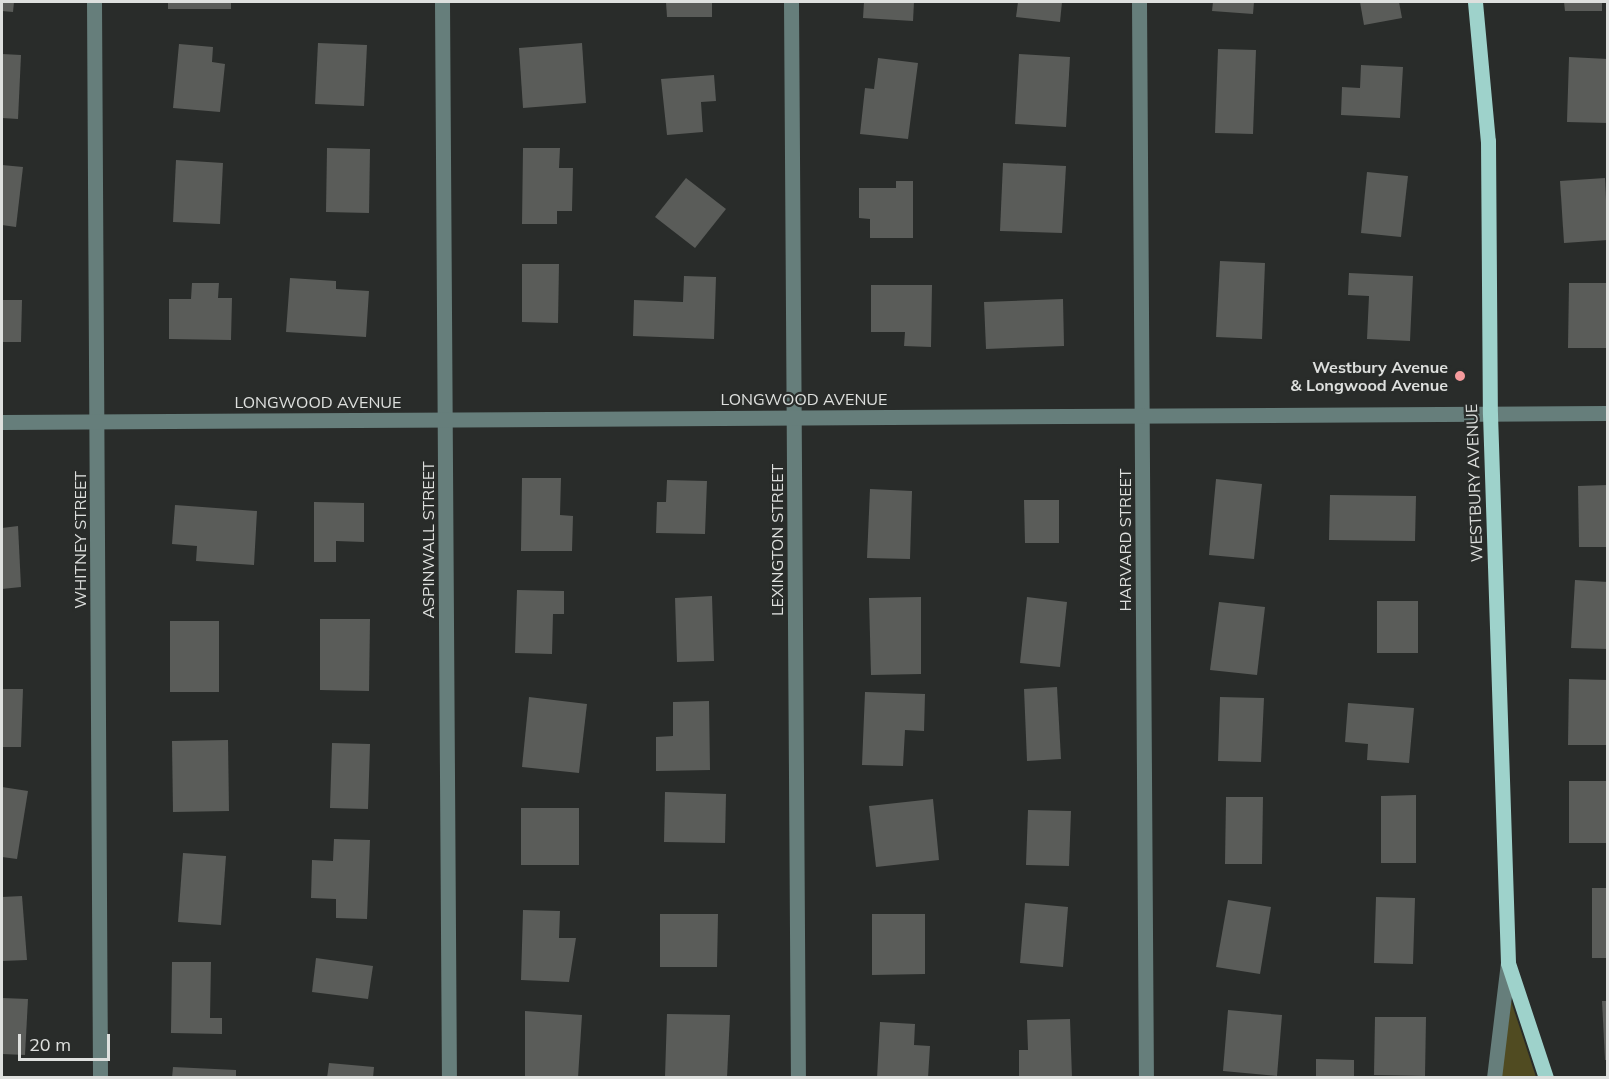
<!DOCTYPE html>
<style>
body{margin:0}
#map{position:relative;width:1609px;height:1079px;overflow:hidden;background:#292c2a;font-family:Mulish,sans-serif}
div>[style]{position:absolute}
.green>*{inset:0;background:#504b21}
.building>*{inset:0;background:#5a5c59}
.minor>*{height:15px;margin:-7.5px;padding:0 7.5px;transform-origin:7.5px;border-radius:7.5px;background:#667e7b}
.major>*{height:15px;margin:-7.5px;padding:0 7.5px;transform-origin:7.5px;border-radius:7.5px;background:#9ed2cb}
.dots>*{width:16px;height:16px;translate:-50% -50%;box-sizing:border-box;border:3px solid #292c2a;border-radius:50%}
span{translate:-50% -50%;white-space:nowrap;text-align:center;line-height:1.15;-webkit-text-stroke:4.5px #292c2a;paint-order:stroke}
.poi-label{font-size:16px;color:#dee0de;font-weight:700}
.right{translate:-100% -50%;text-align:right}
.street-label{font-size:16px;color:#dee0de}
.frame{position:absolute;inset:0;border:3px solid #dee0de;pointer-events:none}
.scale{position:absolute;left:18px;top:1034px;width:92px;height:27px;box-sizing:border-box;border:3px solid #dee0de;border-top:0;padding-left:8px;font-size:18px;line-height:21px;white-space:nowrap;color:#dee0de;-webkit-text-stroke:4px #292c2a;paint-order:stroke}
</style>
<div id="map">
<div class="green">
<i style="clip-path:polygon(1511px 1001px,1536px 1077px,1501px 1077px)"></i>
</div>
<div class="building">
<i style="clip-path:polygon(2px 2px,14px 2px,13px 12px,2px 11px)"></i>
<i style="clip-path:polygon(168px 2px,231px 2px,231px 9px,168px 9px)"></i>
<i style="clip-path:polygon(666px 2px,712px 2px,712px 17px,667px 17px)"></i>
<i style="clip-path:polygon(864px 2px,914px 2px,913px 21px,863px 18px)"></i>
<i style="clip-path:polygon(1018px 2px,1062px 2px,1060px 22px,1016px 17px)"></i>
<i style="clip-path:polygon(1213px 2px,1254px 2px,1253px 14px,1212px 11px)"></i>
<i style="clip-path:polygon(1360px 2px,1399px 2px,1402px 18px,1364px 25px)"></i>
<i style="clip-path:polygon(1564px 2px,1602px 2px,1602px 11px,1565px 11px)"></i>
<i style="clip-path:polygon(318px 43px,367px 45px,364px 106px,315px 104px)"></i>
<i style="clip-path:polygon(582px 43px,586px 103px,523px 108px,519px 48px)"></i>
<i style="clip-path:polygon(179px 44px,213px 47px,212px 62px,225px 64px,220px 112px,173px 108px)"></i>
<i style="clip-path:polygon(1218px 49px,1256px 50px,1253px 134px,1215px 133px)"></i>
<i style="clip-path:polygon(2px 54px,21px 55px,18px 119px,2px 118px)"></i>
<i style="clip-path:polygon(1019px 54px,1070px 57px,1066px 127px,1015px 124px)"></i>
<i style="clip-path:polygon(1569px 57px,1608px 59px,1608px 123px,1567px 122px)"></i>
<i style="clip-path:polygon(878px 58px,918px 63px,908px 139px,860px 134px,865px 88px,874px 89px)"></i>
<i style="clip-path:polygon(1361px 65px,1403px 67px,1400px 118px,1341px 115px,1342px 87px,1360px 88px)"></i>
<i style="clip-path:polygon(714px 75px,716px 101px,701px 102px,703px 132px,667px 135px,661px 79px)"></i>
<i style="clip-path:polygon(327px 148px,370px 149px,369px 213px,326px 212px)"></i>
<i style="clip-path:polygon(523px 148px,560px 148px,559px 168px,573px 168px,572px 211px,557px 211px,557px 224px,522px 224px)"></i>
<i style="clip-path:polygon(176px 160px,223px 163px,220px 224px,173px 222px)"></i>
<i style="clip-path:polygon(1003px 163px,1066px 166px,1062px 233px,1000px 231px)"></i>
<i style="clip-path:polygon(2px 165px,23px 167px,16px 227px,2px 225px)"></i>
<i style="clip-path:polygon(1367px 172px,1408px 176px,1401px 237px,1361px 233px)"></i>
<i style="clip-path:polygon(686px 178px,726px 209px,695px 248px,655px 217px)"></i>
<i style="clip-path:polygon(1605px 178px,1608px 240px,1564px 243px,1560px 181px)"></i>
<i style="clip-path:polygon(896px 181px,913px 181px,913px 238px,870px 238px,870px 219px,859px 218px,859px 188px,896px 188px)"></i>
<i style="clip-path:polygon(1220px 261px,1265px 263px,1262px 339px,1216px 337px)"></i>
<i style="clip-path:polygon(522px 264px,559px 264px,558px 323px,522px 322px)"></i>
<i style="clip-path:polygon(1349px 273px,1413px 276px,1410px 341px,1367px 339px,1369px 296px,1348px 295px)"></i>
<i style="clip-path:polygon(684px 276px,716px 277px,714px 339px,633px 336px,634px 300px,683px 302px)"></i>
<i style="clip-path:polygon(290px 278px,336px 281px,336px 289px,369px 291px,366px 337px,286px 332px)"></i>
<i style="clip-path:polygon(192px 283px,219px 283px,218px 298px,232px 298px,231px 340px,169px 339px,169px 299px,191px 299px)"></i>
<i style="clip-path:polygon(1569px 283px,1608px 283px,1608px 348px,1568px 348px)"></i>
<i style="clip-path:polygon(871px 285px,932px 285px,931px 347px,904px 346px,905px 332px,871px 332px)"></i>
<i style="clip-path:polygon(1063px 299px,1064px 346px,986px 349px,984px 302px)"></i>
<i style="clip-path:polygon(2px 300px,22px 300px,21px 342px,2px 342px)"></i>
<i style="clip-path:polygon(522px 478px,561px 478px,560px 515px,573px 516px,572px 551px,521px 551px)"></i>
<i style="clip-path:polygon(1216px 479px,1262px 484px,1254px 559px,1209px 555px)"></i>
<i style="clip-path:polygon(667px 480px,707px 481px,705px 534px,656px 533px,657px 502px,666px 502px)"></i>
<i style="clip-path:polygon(1608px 485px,1608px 547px,1579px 547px,1578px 486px)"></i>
<i style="clip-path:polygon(870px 489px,912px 491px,910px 559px,867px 558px)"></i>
<i style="clip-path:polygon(1330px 495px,1416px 496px,1415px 541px,1329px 540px)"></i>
<i style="clip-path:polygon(1024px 500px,1059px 500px,1059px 543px,1025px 543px)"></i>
<i style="clip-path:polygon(314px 502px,364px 503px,364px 542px,336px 541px,336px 562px,314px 562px)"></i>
<i style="clip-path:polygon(175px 505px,257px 511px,254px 565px,196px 561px,197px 546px,172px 544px)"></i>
<i style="clip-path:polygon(18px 526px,21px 587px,2px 589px,2px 528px)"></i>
<i style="clip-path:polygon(1575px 580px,1608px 582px,1608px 649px,1571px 648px)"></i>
<i style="clip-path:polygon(517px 590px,564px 591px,564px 614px,553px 614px,552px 654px,515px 653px)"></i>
<i style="clip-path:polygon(712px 596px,714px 661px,677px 662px,675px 598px)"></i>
<i style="clip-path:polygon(921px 597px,921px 674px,871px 675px,869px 598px)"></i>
<i style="clip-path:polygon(1027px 597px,1067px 602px,1060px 667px,1020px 663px)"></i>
<i style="clip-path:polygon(1377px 601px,1418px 601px,1418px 653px,1377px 653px)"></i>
<i style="clip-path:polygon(1219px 602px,1265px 607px,1257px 675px,1210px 670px)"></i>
<i style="clip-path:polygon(320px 619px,370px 619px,369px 691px,320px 690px)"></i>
<i style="clip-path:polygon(170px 621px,219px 621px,219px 692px,170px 692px)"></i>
<i style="clip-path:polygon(1569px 679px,1608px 680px,1608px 745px,1568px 745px)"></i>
<i style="clip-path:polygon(1057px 687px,1061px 759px,1027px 761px,1024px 689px)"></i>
<i style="clip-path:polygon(2px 689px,23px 689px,21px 747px,2px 747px)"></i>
<i style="clip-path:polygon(865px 692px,925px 694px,924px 731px,905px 730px,903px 766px,862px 765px)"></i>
<i style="clip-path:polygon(529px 697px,587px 704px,579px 773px,522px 767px)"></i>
<i style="clip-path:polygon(1220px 697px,1264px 698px,1261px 762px,1218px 761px)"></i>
<i style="clip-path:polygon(709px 701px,710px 770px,656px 771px,656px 737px,673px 736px,673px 702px)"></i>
<i style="clip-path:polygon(1348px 703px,1414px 708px,1409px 763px,1367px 760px,1368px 744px,1345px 742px)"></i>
<i style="clip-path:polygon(228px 740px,229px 811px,173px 812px,172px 741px)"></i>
<i style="clip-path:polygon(332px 743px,370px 744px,368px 809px,330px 808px)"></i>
<i style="clip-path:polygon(1569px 781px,1607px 781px,1606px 843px,1569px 843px)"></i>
<i style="clip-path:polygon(2px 787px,28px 791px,17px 859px,2px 857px)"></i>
<i style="clip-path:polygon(665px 792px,726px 794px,725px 843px,664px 842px)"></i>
<i style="clip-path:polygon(1416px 795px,1416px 863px,1381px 863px,1381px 796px)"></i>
<i style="clip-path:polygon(1226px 797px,1263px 797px,1262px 864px,1225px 864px)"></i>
<i style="clip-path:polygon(933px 799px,939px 860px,876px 867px,869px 806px)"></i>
<i style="clip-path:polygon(521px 808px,579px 808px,579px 865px,521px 865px)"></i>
<i style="clip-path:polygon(1028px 810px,1071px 811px,1069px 866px,1026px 865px)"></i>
<i style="clip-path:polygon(334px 839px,370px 840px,367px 919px,336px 918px,336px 899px,311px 898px,312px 860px,333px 861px)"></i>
<i style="clip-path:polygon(183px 853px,226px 856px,221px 925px,178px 922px)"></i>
<i style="clip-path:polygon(1592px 888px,1608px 888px,1608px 958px,1592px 958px)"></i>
<i style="clip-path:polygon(22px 896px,27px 960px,2px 961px,2px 897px)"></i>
<i style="clip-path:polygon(1376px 897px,1415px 898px,1413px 964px,1374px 963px)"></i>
<i style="clip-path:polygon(1228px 900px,1271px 907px,1260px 974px,1216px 967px)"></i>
<i style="clip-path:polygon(1025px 903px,1068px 907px,1063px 967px,1020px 963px)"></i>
<i style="clip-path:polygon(523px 910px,560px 911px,559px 938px,576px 938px,569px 982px,521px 980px)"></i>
<i style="clip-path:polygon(660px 914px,718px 914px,717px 967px,660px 967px)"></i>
<i style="clip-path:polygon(872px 914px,925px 914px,925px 974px,872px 975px)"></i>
<i style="clip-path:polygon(316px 958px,373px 966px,368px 999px,312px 992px)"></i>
<i style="clip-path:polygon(172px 962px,211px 962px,210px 1018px,222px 1018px,222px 1034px,171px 1033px)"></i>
<i style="clip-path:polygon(2px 998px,28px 999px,25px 1055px,2px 1054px)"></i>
<i style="clip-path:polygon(1602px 1001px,1608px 1001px,1608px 1060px,1605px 1060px)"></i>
<i style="clip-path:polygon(1228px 1010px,1282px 1015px,1277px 1076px,1223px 1071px)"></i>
<i style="clip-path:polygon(525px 1011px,582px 1015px,578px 1078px,525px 1078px)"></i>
<i style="clip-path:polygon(667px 1014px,730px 1015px,727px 1078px,665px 1077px)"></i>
<i style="clip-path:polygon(1375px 1017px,1426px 1017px,1425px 1076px,1374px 1075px)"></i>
<i style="clip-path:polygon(1070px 1019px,1072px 1078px,1019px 1078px,1019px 1050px,1028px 1050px,1027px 1020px)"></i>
<i style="clip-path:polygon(880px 1022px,915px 1024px,914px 1045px,930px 1046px,928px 1078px,877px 1078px)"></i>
<i style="clip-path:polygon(1316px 1059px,1354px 1060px,1354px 1078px,1316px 1078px)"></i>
<i style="clip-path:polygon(329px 1063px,374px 1067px,373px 1078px,327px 1078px)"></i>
<i style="clip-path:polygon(173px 1067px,236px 1070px,236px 1078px,172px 1078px)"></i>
</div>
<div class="minor">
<i style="left:94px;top:2px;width:1076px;rotate:89.68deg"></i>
<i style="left:442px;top:2px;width:1076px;rotate:89.63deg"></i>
<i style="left:791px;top:2px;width:1076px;rotate:89.63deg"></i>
<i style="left:1139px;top:2px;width:1076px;rotate:89.63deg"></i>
<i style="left:2px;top:422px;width:1606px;rotate:-0.32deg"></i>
<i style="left:1494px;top:1078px;width:116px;rotate:-83.1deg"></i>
</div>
<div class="major">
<i style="left:1475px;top:2px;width:140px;rotate:84.7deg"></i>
<i style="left:1488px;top:141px;width:273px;rotate:89.6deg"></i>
<i style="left:1490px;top:414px;width:549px;rotate:88.12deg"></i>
<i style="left:1508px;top:963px;width:121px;rotate:71.7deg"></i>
</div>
<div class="dots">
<i style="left:1460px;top:376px;background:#f59b9d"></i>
</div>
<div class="poi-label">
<span class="right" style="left:1448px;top:376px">Westbury Avenue<br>&amp; Longwood Avenue</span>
</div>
<div class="street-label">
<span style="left:804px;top:399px">LONGWOOD AVENUE</span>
<span style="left:318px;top:402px">LONGWOOD AVENUE</span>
<span style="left:1474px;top:483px;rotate:-92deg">WESTBURY AVENUE</span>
<span style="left:80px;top:540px;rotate:-90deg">WHITNEY STREET</span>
<span style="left:428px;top:540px;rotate:-90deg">ASPINWALL STREET</span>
<span style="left:777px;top:540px;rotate:-90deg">LEXINGTON STREET</span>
<span style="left:1125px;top:540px;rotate:-90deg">HARVARD STREET</span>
</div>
<div class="frame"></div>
<div class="scale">20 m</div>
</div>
